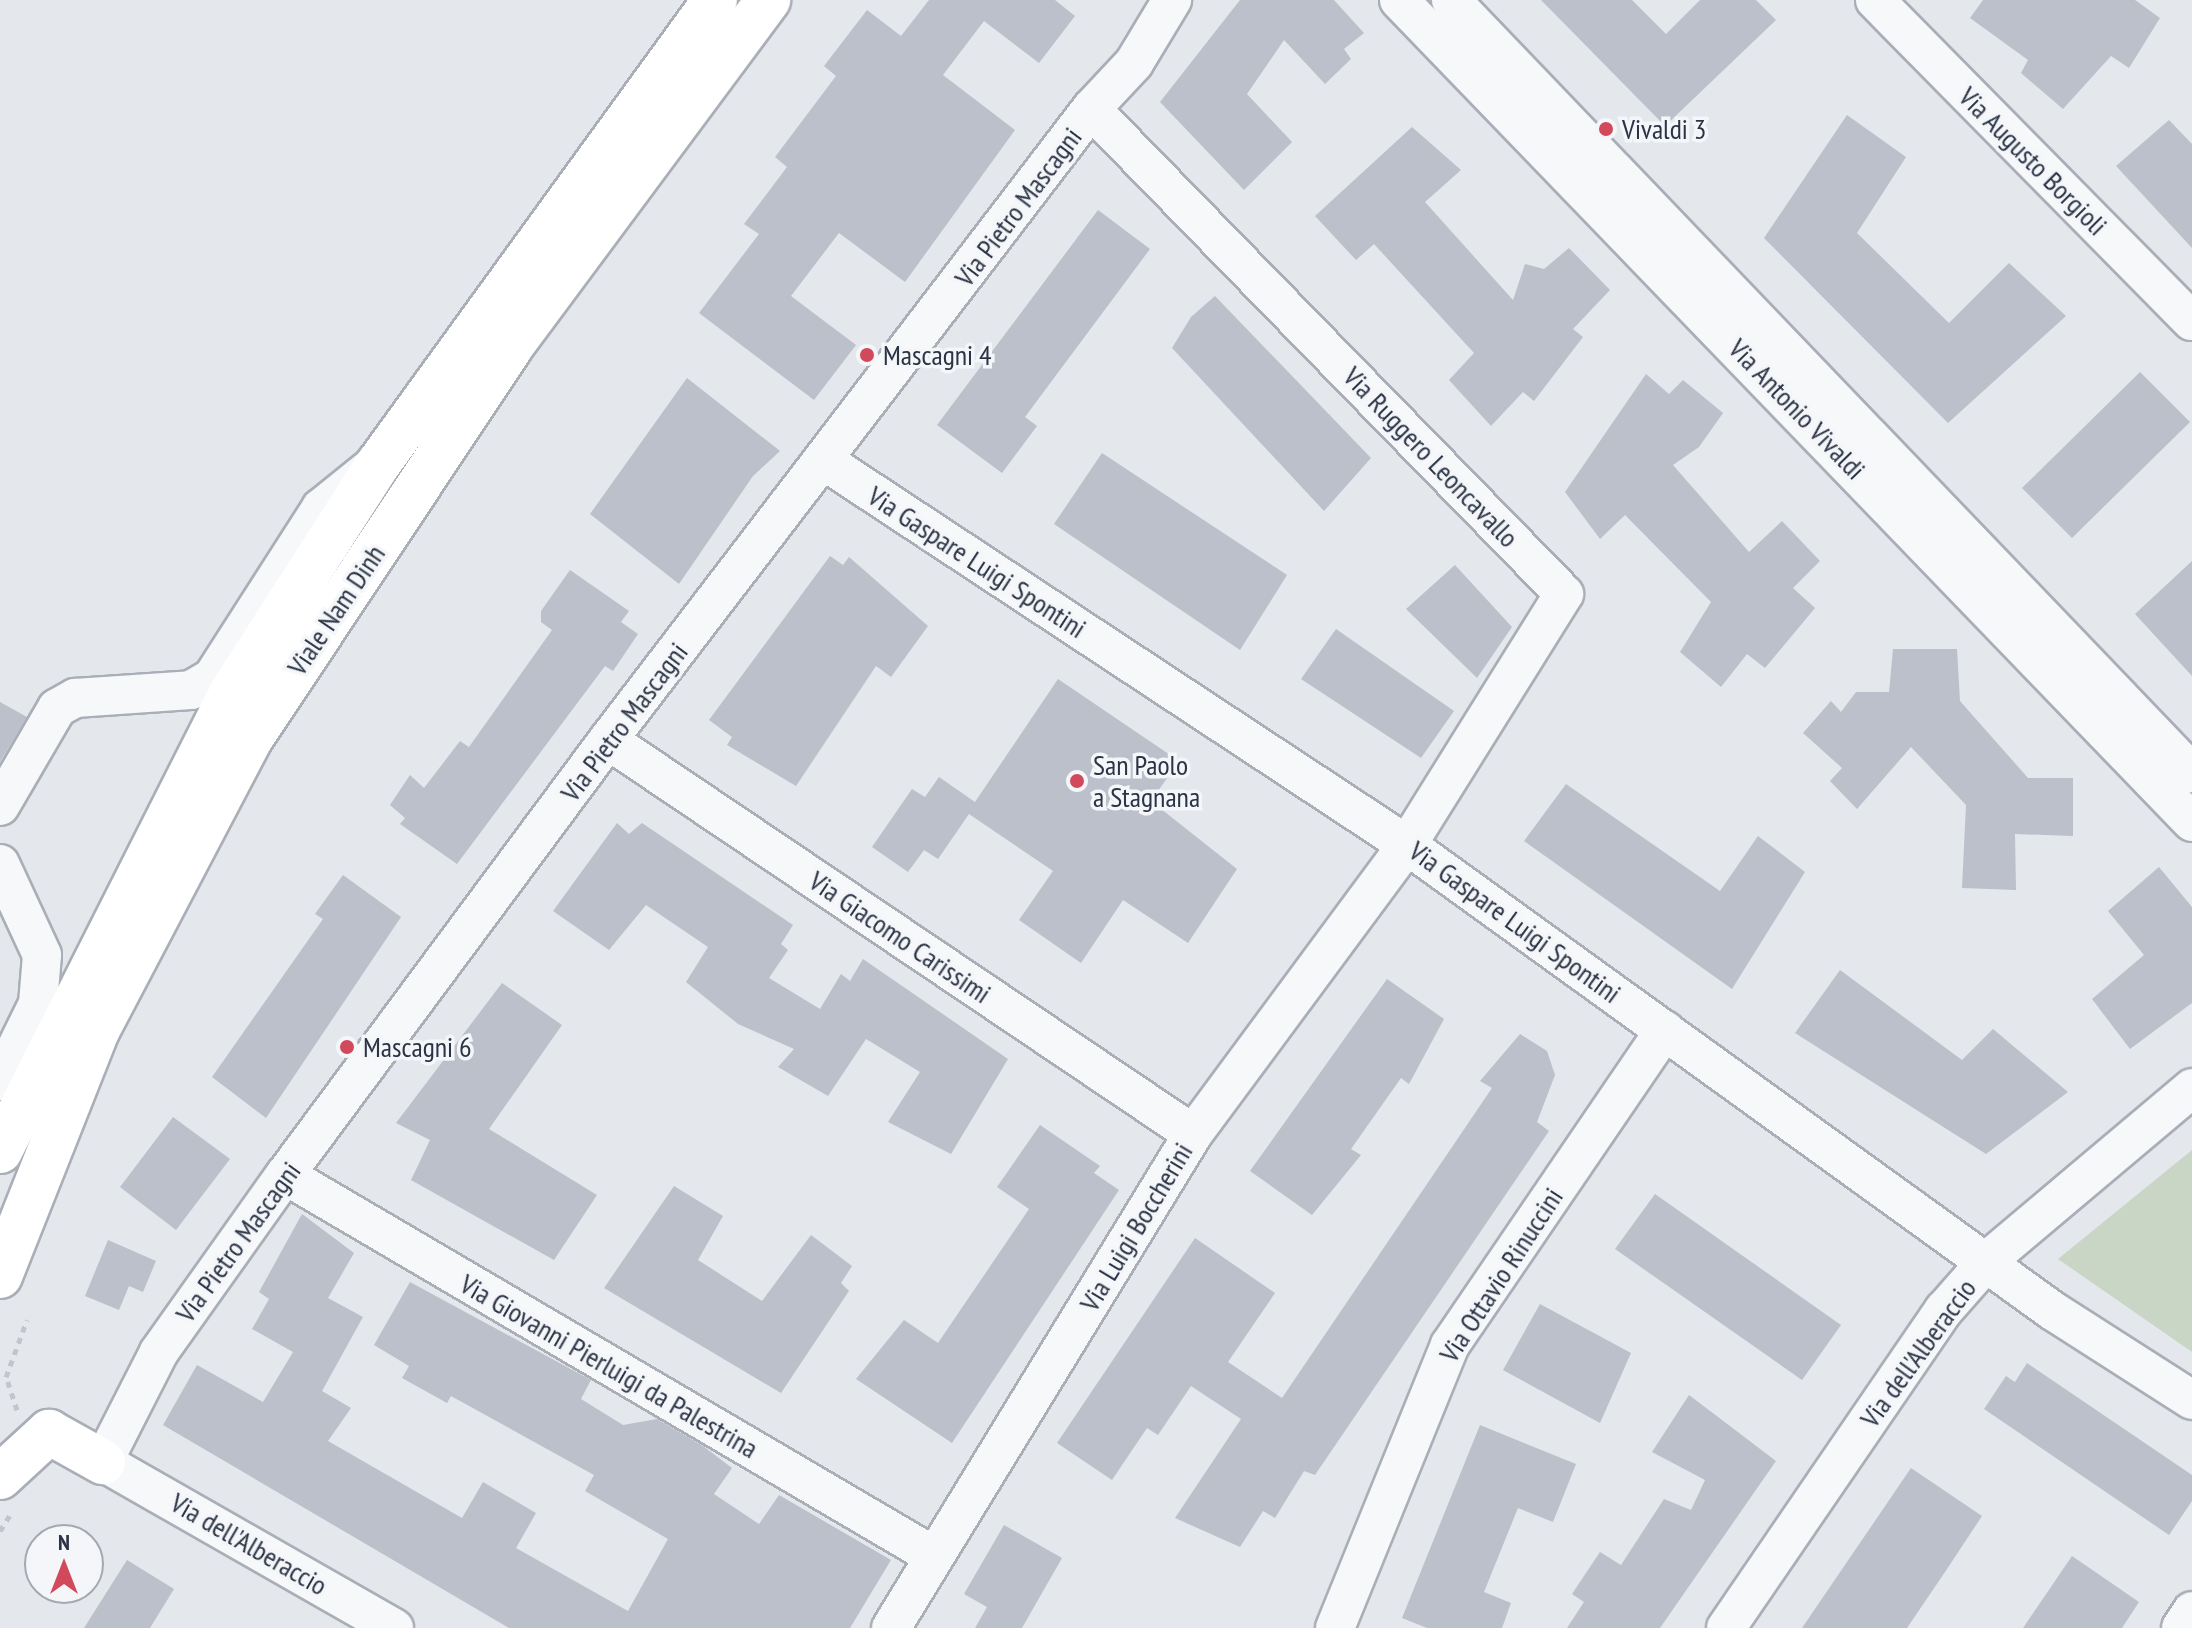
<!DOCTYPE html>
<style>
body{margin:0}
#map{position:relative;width:2192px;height:1628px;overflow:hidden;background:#e4e7ec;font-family:"PT Sans Narrow",sans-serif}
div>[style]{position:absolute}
.green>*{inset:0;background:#c9d6c5}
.building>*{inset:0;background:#bbc0ca}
.path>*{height:5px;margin-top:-2.5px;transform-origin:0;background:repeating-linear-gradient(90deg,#c2c5cb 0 6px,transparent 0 12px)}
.roads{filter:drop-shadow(2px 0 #a9aeb7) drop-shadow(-2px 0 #a9aeb7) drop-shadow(0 2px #a9aeb7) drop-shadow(0 -2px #a9aeb7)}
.minor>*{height:38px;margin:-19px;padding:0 19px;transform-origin:19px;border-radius:19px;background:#f7f8fa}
.major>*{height:44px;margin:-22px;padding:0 22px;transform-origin:22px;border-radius:22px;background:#fff}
.dots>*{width:22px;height:22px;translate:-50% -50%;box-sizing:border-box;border:4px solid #f4f6f9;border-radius:50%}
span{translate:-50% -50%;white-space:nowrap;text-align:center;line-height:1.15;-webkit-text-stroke:7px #f4f6f9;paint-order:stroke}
.poi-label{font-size:28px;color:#2b3445}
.left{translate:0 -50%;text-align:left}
.street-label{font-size:28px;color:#2b3445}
.north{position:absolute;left:24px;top:1524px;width:80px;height:80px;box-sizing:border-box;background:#f4f6f9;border:2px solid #a4a8b1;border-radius:50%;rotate:0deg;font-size:22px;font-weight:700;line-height:32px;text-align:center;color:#2b3445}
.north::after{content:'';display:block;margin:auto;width:28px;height:36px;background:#d1495b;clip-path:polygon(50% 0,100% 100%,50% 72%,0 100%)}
</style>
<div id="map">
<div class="green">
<i style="clip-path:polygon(2192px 1150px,2192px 1352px,2058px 1259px)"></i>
</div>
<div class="building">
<i style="clip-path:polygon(929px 0,1055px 0,1075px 16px,1039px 63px,984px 21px,943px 75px,1015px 130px,905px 282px,839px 233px,791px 296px,856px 345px,814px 400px,699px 313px,759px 234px,744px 224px,787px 167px,775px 157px,836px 76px,824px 66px,867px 10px,901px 36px)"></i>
<i style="clip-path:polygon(1240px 0,1334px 0,1364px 33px,1344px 49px,1351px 59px,1325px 84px,1284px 40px,1247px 94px,1292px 142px,1244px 190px,1160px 102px)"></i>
<i style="clip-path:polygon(1541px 0,1632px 0,1666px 34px,1700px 0,1756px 0,1776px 20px,1665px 126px)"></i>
<i style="clip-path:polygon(1983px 0,2135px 0,2160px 18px,2129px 68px,2111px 56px,2063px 109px,2021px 73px,2028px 60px,1970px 18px)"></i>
<i style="clip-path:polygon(1847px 115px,1906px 157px,1857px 233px,1949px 323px,2009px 263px,2066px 316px,1948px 423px,1764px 238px)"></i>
<i style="clip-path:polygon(2169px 120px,2192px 144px,2192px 248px,2116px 166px)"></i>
<i style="clip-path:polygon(1412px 127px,1461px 170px,1425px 202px,1513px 300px,1525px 264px,1544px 269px,1569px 248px,1610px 290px,1573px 329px,1583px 337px,1534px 401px,1523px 392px,1491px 426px,1449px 380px,1474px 353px,1374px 244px,1356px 260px,1315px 216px)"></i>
<i style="clip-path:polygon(1098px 210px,1150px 249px,1025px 417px,1037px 426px,1002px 473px,937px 425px)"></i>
<i style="clip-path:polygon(1215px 296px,1371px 458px,1324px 511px,1172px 348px,1191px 317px)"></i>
<i style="clip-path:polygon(2140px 372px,2190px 422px,2072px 538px,2022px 488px)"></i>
<i style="clip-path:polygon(1646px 374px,1669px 394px,1683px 380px,1723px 413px,1699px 447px,1673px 465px,1749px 552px,1782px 521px,1820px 561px,1793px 588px,1815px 608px,1765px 668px,1747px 654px,1721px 687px,1680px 652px,1711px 602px,1625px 515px,1600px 539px,1565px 492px)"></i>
<i style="clip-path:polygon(687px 378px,780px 451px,753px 476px,679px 584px,590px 514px)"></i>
<i style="clip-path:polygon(1102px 453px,1287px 575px,1240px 650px,1054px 524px)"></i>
<i style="clip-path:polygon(830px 556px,843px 565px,849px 557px,928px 626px,891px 677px,876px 666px,796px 786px,727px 745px,732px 737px,709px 720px)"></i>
<i style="clip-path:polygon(2192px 561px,2192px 676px,2135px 614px)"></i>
<i style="clip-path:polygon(1455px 565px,1512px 627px,1477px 678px,1406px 609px)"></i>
<i style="clip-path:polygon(570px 570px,629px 611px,621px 622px,638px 634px,613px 671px,605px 666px,457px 864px,400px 824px,405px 818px,390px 805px,410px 775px,424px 788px,460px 741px,469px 747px,552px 630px,541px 622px,541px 611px)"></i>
<i style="clip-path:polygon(1336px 629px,1454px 711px,1421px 758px,1301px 679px)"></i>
<i style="clip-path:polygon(1893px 649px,1957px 649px,1960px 701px,2028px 778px,2073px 778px,2073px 836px,2015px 834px,2016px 890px,1962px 888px,1966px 805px,1911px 747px,1857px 809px,1830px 781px,1842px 768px,1803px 733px,1831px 701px,1841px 712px,1856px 692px,1889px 692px)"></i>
<i style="clip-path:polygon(1058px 679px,1179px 761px,1151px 801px,1237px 869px,1188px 943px,1123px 900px,1081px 963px,1019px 920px,1053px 871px,969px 814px,938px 859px,924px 850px,908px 872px,872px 847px,912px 789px,925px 797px,939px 777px,975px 802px)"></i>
<i style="clip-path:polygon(0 702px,27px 717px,0 762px)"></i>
<i style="clip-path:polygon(1566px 784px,1720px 891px,1758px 836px,1805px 872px,1732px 989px,1524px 841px)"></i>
<i style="clip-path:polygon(617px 823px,629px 834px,642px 823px,793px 925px,781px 944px,788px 950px,769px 978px,820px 1009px,841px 974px,850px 981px,863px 959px,1008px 1059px,951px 1154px,888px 1122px,920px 1072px,866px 1039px,828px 1096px,778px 1067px,794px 1049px,738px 1024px,686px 982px,708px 947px,646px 905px,609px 950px,553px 911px)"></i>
<i style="clip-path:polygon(2159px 867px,2192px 907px,2192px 1003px,2130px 1049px,2092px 999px,2144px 955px,2108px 911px)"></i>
<i style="clip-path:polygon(343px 875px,401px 917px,266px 1118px,212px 1077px,323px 919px,315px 914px)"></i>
<i style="clip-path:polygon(1840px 970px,1962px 1060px,1993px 1029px,2068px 1092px,1986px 1154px,1795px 1033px)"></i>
<i style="clip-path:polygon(1387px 979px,1444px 1019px,1409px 1084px,1401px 1078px,1351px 1149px,1361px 1155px,1312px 1215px,1250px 1171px)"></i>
<i style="clip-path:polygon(502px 983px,562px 1025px,489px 1129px,597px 1195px,554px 1260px,411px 1180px,430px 1140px,396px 1123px)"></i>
<i style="clip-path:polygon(1520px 1034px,1547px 1051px,1555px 1075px,1537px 1122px,1549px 1131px,1315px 1475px,1304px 1471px,1275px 1518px,1263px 1511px,1240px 1547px,1175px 1518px,1241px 1419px,1191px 1386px,1158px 1435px,1147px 1428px,1112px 1480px,1057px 1443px,1195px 1238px,1275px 1293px,1228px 1362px,1282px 1398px,1492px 1088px,1480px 1081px)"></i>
<i style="clip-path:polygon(173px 1117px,230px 1159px,176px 1230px,120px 1187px)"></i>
<i style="clip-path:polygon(1040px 1125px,1100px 1166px,1094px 1173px,1119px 1190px,952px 1443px,856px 1379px,904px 1320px,938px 1343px,1029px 1209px,997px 1187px)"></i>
<i style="clip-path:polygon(674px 1186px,723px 1216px,698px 1260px,762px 1301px,811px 1235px,852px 1266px,841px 1283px,849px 1291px,781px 1393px,604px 1288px)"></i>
<i style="clip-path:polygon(1655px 1194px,1841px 1325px,1802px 1380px,1615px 1249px)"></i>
<i style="clip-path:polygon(302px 1214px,354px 1253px,328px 1298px,363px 1317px,322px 1391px,351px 1408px,328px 1441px,462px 1518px,483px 1482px,536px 1513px,516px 1548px,628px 1611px,668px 1539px,585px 1491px,594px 1475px,451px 1396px,447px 1403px,402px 1378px,409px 1366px,374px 1345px,410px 1282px,591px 1380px,581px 1399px,623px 1425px,657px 1419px,703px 1446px,732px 1468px,714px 1494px,759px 1524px,779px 1495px,891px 1560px,850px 1628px,509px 1628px,163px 1425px,197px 1365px,263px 1402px,293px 1352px,252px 1329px,269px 1299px,259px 1292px)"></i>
<i style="clip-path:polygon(108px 1240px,156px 1261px,143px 1292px,129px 1286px,119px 1310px,85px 1296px)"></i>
<i style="clip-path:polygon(1540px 1304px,1631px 1353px,1600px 1423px,1503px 1370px)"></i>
<i style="clip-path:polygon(2027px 1363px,2192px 1475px,2192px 1501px,2169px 1535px,1984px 1409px,2006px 1376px,2015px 1382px)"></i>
<i style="clip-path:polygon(1689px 1395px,1776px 1461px,1660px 1628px,1567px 1628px,1584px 1602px,1572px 1594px,1600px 1552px,1621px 1565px,1664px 1499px,1691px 1510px,1705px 1480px,1652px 1452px)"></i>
<i style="clip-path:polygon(1480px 1425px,1576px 1464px,1553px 1522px,1518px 1508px,1484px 1592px,1511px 1603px,1502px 1628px,1427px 1628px,1402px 1618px)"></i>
<i style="clip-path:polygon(1911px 1468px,1982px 1516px,1945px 1572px,1907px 1628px,1802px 1628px)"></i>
<i style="clip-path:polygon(1004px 1525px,1062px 1558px,1022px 1628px,975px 1628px,987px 1607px,964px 1594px)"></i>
<i style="clip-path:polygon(2072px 1556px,2139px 1602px,2122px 1628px,2023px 1628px)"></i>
<i style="clip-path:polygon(127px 1560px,174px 1589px,150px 1628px,84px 1628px)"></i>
</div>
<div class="path">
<i style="left:17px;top:1410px;width:35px;rotate:-108deg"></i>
<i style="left:6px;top:1377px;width:61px;rotate:-69.8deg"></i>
<i style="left:0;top:1531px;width:19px;rotate:-58deg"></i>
</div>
<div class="roads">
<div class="minor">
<i style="left:1399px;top:0;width:1142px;rotate:46.03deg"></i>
<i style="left:1451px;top:0;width:1071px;rotate:46.21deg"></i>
<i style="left:1875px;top:0;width:451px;rotate:45.4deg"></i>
<i style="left:826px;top:462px;width:696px;rotate:33.39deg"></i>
<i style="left:1407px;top:845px;width:797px;rotate:35.81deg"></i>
<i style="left:2053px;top:1311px;width:165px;rotate:32.6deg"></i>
<i style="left:608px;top:740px;width:705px;rotate:33.96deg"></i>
<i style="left:0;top:806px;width:113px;rotate:-59.8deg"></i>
<i style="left:57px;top:708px;width:21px;rotate:-29deg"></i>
<i style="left:75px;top:698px;width:116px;rotate:-3.9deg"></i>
<i style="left:191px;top:690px;width:24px;rotate:-30deg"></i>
<i style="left:212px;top:678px;width:202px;rotate:-57.3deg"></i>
<i style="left:321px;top:508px;width:67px;rotate:-38.9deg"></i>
<i style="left:0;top:864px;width:100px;rotate:65.2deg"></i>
<i style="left:42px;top:955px;width:49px;rotate:94.7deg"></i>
<i style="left:38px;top:1004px;width:86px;rotate:116.3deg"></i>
<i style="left:285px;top:1175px;width:753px;rotate:30.42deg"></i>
<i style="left:394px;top:1628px;width:335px;rotate:-150.3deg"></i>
<i style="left:103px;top:1462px;width:123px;rotate:-63deg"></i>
<i style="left:159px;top:1352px;width:217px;rotate:-54.6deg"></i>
<i style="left:285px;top:1175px;width:542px;rotate:-53.41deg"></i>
<i style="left:608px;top:740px;width:795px;rotate:-52.57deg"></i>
<i style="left:1091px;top:109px;width:63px;rotate:-46.9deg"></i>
<i style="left:1134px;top:63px;width:74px;rotate:-58.9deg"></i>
<i style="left:891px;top:1628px;width:579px;rotate:-58.56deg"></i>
<i style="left:1193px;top:1134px;width:360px;rotate:-53.5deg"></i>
<i style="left:1407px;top:845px;width:296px;rotate:-58deg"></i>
<i style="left:1564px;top:594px;width:677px;rotate:-134.28deg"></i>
<i style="left:1335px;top:1628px;width:305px;rotate:-67.9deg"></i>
<i style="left:1450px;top:1345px;width:381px;rotate:-55.7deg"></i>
<i style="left:1726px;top:1628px;width:386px;rotate:-55.6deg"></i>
<i style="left:1944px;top:1310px;width:67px;rotate:-48.7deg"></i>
<i style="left:1988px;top:1260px;width:267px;rotate:-40.1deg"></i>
<i style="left:2181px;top:1628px;width:20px;rotate:-57deg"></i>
</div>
<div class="major">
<i style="left:0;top:1151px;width:517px;rotate:-63.19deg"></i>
<i style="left:233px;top:690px;width:270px;rotate:-57.3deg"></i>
<i style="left:379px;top:463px;width:572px;rotate:-54.03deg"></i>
<i style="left:0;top:1276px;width:266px;rotate:-68.4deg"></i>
<i style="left:98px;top:1029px;width:325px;rotate:-62.3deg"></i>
<i style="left:249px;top:741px;width:470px;rotate:-56.4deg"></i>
<i style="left:509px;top:349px;width:435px;rotate:-53.4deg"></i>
<i style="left:0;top:1477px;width:67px;rotate:-42.6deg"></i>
<i style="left:49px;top:1432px;width:62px;rotate:29.1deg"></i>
</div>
</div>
<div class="dots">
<i style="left:1606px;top:129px;background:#d1495b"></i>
<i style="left:867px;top:355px;background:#d1495b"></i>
<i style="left:1077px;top:781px;background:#d1495b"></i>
<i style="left:347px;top:1047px;background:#d1495b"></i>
</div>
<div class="poi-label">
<span class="left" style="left:1622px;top:129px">Vivaldi 3</span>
<span class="left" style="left:883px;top:355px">Mascagni 4</span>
<span class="left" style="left:1093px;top:781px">San Paolo<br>a Stagnana</span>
<span class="left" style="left:363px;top:1047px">Mascagni 6</span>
</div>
<div class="street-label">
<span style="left:2033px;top:161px;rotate:45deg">Via Augusto Borgioli</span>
<span style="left:1018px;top:207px;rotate:-53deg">Via Pietro Mascagni</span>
<span style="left:1797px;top:409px;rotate:46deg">Via Antonio Vivaldi</span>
<span style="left:1431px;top:457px;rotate:46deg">Via Ruggero Leoncavallo</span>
<span style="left:977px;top:562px;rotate:33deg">Via Gaspare Luigi Spontini</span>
<span style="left:336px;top:610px;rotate:-56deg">Viale Nam Dinh</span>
<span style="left:624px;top:722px;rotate:-53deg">Via Pietro Mascagni</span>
<span style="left:1515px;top:922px;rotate:36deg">Via Gaspare Luigi Spontini</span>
<span style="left:900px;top:937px;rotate:34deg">Via Giacomo Carissimi</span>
<span style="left:1136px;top:1227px;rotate:-59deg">Via Luigi Boccherini</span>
<span style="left:238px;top:1242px;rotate:-54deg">Via Pietro Mascagni</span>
<span style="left:1501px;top:1275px;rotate:-57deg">Via Ottavio Rinuccini</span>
<span style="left:1918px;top:1353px;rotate:-54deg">Via dell'Alberaccio</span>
<span style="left:609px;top:1366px;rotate:30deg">Via Giovanni Pierluigi da Palestrina</span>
<span style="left:249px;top:1544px;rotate:30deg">Via dell'Alberaccio</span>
</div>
<div class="north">N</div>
</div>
